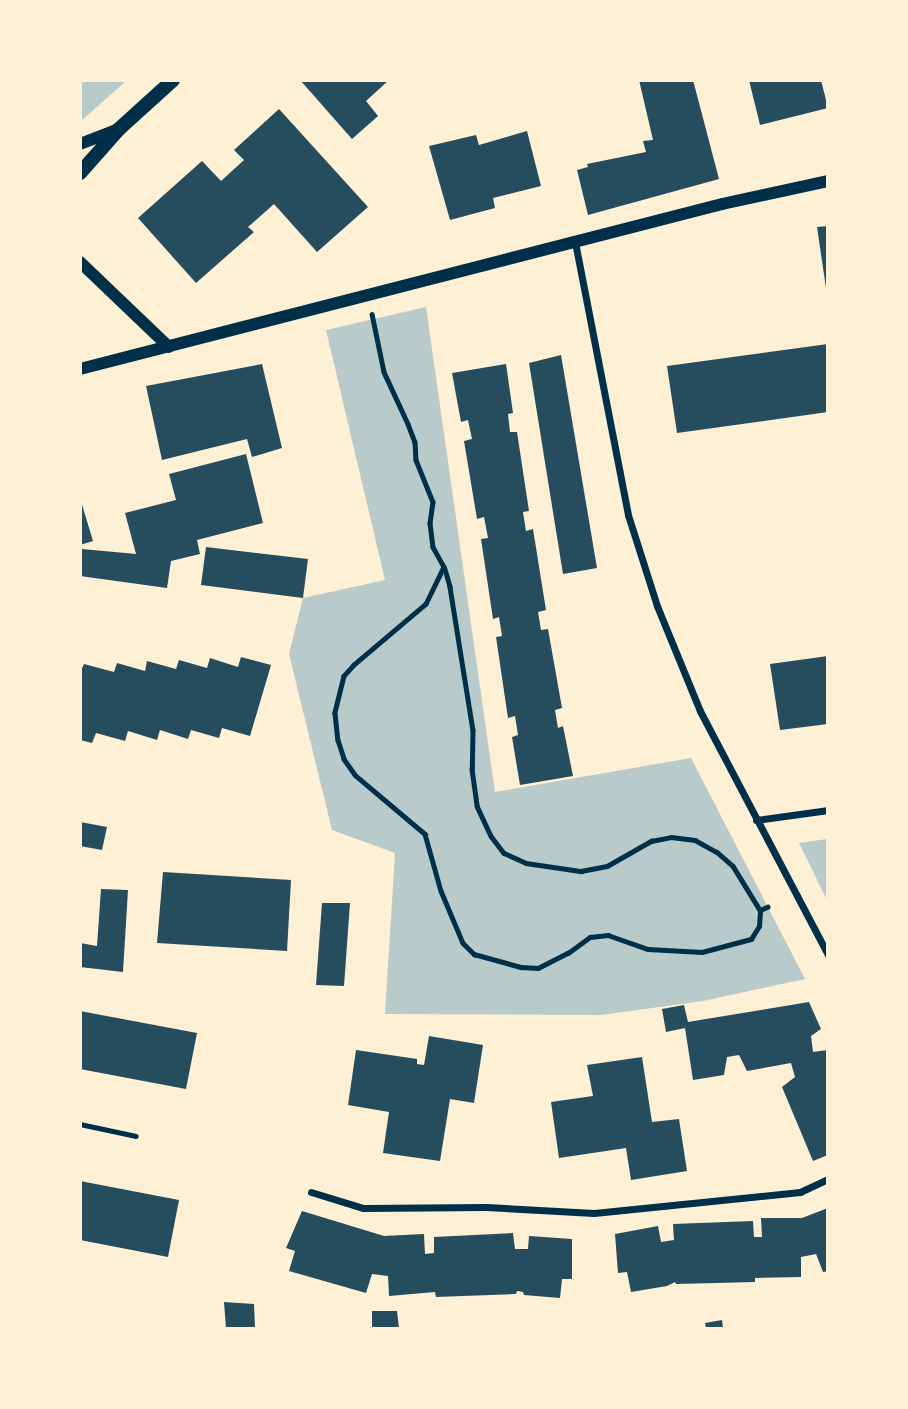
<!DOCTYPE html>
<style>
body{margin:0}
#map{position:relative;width:908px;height:1409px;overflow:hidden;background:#fdf0d5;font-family:Spectral,serif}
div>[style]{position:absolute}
.green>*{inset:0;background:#b9caca}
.building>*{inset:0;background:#264d5e}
.path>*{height:4.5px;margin:-2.25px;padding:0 2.25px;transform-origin:2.25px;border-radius:2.25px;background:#003049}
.minor>*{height:7px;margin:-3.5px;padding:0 3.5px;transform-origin:3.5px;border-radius:3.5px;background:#003049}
.tertiary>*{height:12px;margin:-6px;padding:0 6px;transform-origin:6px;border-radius:6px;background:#003049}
.secondary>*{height:14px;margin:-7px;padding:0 7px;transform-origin:7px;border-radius:7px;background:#003049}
span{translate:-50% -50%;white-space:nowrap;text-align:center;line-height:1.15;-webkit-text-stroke:5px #fdf0d5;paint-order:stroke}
.frame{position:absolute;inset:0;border:82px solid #fdf0d5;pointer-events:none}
</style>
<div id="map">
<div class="green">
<i style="clip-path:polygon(81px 80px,126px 80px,126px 81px,81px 121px)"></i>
<i style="clip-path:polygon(426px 307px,495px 792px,691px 758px,805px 979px,703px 1001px,601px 1015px,385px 1014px,395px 853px,332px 830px,289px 654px,303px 598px,385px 580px,326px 330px)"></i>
<i style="clip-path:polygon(827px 839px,828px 839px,827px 900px,799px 843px)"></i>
</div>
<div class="building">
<i style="clip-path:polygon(300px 80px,389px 80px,366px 101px,378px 116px,352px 139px)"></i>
<i style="clip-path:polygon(639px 80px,693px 80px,719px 179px,588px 215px,577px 170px,588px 167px,587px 164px,646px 152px,643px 141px,653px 140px)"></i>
<i style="clip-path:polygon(749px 80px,821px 80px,828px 108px,760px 125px)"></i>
<i style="clip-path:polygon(279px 109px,368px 207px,317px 252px,274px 204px,248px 227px,254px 232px,196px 283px,138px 218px,202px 161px,221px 181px,244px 160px,234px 150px)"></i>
<i style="clip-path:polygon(527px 131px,541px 186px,493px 198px,495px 208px,450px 220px,429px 146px,476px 135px,479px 145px)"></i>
<i style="clip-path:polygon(828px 226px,828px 288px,826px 288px,817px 227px)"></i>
<i style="clip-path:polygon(828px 344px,828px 412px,677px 433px,667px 366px)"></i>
<i style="clip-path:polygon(561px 355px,597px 568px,563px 574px,529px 363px)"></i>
<i style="clip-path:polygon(262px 364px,282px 448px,252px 457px,247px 439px,162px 460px,146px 386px)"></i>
<i style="clip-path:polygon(506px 364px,513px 413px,508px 414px,510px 432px,517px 432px,529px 511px,523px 512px,526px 531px,533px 529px,546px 610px,538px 612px,541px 630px,548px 629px,562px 708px,555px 710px,558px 728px,563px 726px,573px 776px,520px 785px,512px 737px,518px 735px,515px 716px,508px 718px,496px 637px,502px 636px,499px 617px,493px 619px,481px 539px,488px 538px,484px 517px,477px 519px,464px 441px,472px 439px,468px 420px,461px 422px,452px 373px)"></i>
<i style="clip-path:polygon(246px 454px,263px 523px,197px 540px,200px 554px,171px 561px,167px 588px,80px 576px,82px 549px,136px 554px,125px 513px,176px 500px,169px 474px)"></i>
<i style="clip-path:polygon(80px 498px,93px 541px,80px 545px)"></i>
<i style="clip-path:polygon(206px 547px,308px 559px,303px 598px,201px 585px)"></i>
<i style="clip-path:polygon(828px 656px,828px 724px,780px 730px,770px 664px)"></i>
<i style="clip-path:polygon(241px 657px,271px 665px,250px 736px,222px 728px,219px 738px,191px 730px,188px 739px,160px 730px,157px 740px,128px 731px,125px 741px,96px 733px,92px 743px,80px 740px,80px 673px,84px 664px,114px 672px,117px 663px,145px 671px,147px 661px,176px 669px,179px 660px,207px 668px,210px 658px,238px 667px)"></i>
<i style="clip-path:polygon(80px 822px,107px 827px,102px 850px,80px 846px)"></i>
<i style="clip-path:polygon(163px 872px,291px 880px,287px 951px,157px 943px)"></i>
<i style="clip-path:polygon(101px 889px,128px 890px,123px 972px,80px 967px,80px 943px,97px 946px)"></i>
<i style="clip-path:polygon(322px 903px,350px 903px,344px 986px,316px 985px)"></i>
<i style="clip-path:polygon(809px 1002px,821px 1029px,811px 1036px,813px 1052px,828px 1050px,828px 1155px,813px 1161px,782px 1087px,795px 1077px,791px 1063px,747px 1071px,739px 1055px,727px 1057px,724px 1075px,693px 1080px,685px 1028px,666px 1032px,662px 1009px,684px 1005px,688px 1022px)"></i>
<i style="clip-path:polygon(80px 1011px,197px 1033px,186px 1089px,80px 1069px)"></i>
<i style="clip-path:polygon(429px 1036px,483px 1045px,474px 1103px,450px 1099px,440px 1161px,383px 1153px,389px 1112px,348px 1105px,356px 1050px,417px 1059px,417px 1064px,424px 1065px)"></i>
<i style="clip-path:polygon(642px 1057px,652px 1122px,679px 1119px,687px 1171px,631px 1180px,626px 1148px,559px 1158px,551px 1102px,593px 1096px,587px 1065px)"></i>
<i style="clip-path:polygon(80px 1181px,179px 1200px,168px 1257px,80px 1240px)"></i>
<i style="clip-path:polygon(828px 1208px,828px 1271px,823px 1272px,816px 1254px,801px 1257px,801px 1277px,755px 1278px,755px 1282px,676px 1284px,675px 1282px,667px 1286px,631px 1292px,627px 1272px,618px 1273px,615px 1234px,658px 1226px,661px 1242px,674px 1240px,673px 1224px,753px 1221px,754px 1237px,762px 1237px,761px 1218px,802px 1218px)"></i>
<i style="clip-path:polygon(302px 1211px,384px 1236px,424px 1234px,425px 1254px,434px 1253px,434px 1237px,513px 1233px,515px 1249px,528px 1249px,529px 1236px,572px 1239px,572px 1279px,562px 1279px,560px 1298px,524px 1295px,523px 1292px,517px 1291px,516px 1294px,436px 1297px,435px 1292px,389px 1296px,388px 1276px,372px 1274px,366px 1293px,289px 1271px,295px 1251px,286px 1248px)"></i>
<i style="clip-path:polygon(224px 1302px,254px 1304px,255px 1328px,226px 1328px)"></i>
<i style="clip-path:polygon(372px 1311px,397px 1311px,399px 1328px,372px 1328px)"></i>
<i style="clip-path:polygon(722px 1320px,723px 1328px,706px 1328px,705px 1323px)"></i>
</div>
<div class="path">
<i style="left:372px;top:314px;width:59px;rotate:78.3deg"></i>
<i style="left:384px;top:372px;width:57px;rotate:65.2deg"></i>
<i style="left:408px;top:424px;width:19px;rotate:69deg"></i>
<i style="left:415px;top:442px;width:18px;rotate:87deg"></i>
<i style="left:416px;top:460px;width:45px;rotate:68deg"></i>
<i style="left:433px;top:502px;width:21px;rotate:98deg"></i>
<i style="left:430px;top:523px;width:24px;rotate:83deg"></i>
<i style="left:433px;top:547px;width:23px;rotate:61deg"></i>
<i style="left:444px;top:567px;width:41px;rotate:115.9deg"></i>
<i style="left:426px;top:604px;width:94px;rotate:139.7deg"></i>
<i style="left:354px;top:665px;width:15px;rotate:132deg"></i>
<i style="left:344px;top:676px;width:38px;rotate:104deg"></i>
<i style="left:335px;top:713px;width:27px;rotate:84deg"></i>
<i style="left:338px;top:740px;width:20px;rotate:72deg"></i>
<i style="left:344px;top:759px;width:19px;rotate:55deg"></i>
<i style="left:355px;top:775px;width:92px;rotate:40.1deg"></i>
<i style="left:425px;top:834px;width:59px;rotate:74.3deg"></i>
<i style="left:441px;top:891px;width:56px;rotate:67.1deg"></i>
<i style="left:463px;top:943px;width:16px;rotate:45deg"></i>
<i style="left:474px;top:954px;width:49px;rotate:15.5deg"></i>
<i style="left:521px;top:967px;width:17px;rotate:3deg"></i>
<i style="left:538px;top:968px;width:34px;rotate:-27deg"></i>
<i style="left:568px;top:953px;width:27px;rotate:-36deg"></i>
<i style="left:590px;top:937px;width:18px;rotate:-6deg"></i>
<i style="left:608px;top:935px;width:42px;rotate:19.3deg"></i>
<i style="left:648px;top:949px;width:54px;rotate:3.2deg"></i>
<i style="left:702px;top:952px;width:51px;rotate:-14.9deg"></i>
<i style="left:751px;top:939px;width:15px;rotate:-58deg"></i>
<i style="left:759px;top:926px;width:16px;rotate:-86deg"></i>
<i style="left:760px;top:910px;width:8px;rotate:-23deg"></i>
<i style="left:445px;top:569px;width:19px;rotate:74deg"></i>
<i style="left:450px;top:587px;width:145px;rotate:80.9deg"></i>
<i style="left:473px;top:730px;width:39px;rotate:91deg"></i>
<i style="left:472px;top:769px;width:37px;rotate:82deg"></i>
<i style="left:477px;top:806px;width:33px;rotate:65deg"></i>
<i style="left:491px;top:836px;width:21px;rotate:53deg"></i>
<i style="left:504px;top:853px;width:24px;rotate:24deg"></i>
<i style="left:526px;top:863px;width:56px;rotate:8.3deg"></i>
<i style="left:581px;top:871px;width:26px;rotate:-11deg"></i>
<i style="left:607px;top:866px;width:51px;rotate:-29.6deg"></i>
<i style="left:651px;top:841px;width:20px;rotate:-11deg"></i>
<i style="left:671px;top:837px;width:24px;rotate:7deg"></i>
<i style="left:695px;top:840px;width:25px;rotate:29deg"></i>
<i style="left:717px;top:852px;width:21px;rotate:41deg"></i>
<i style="left:733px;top:866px;width:52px;rotate:58.5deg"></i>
<i style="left:80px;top:1124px;width:57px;rotate:12.1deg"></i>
</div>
<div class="minor">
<i style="left:575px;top:242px;width:278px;rotate:79deg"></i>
<i style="left:628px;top:515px;width:96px;rotate:72.3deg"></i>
<i style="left:657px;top:606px;width:113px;rotate:67.7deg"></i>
<i style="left:700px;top:711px;width:276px;rotate:62.3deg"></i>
<i style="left:756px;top:820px;width:73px;rotate:-7.9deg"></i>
<i style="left:311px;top:1192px;width:54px;rotate:17.1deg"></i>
<i style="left:363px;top:1208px;width:123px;rotate:-0.5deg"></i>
<i style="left:486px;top:1207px;width:108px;rotate:3.2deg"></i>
<i style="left:594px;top:1213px;width:207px;rotate:-5.8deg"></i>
<i style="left:800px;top:1192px;width:31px;rotate:-25deg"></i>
</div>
<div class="tertiary">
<i style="left:80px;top:144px;width:42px;rotate:-21deg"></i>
<i style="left:80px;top:262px;width:123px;rotate:43.7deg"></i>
<i style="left:80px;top:369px;width:663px;rotate:-14.41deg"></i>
<i style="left:722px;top:204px;width:108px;rotate:-12.2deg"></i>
</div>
<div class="secondary">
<i style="left:80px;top:173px;width:59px;rotate:-48.4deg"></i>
<i style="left:119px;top:129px;width:73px;rotate:-42.2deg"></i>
</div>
<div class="frame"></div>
</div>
